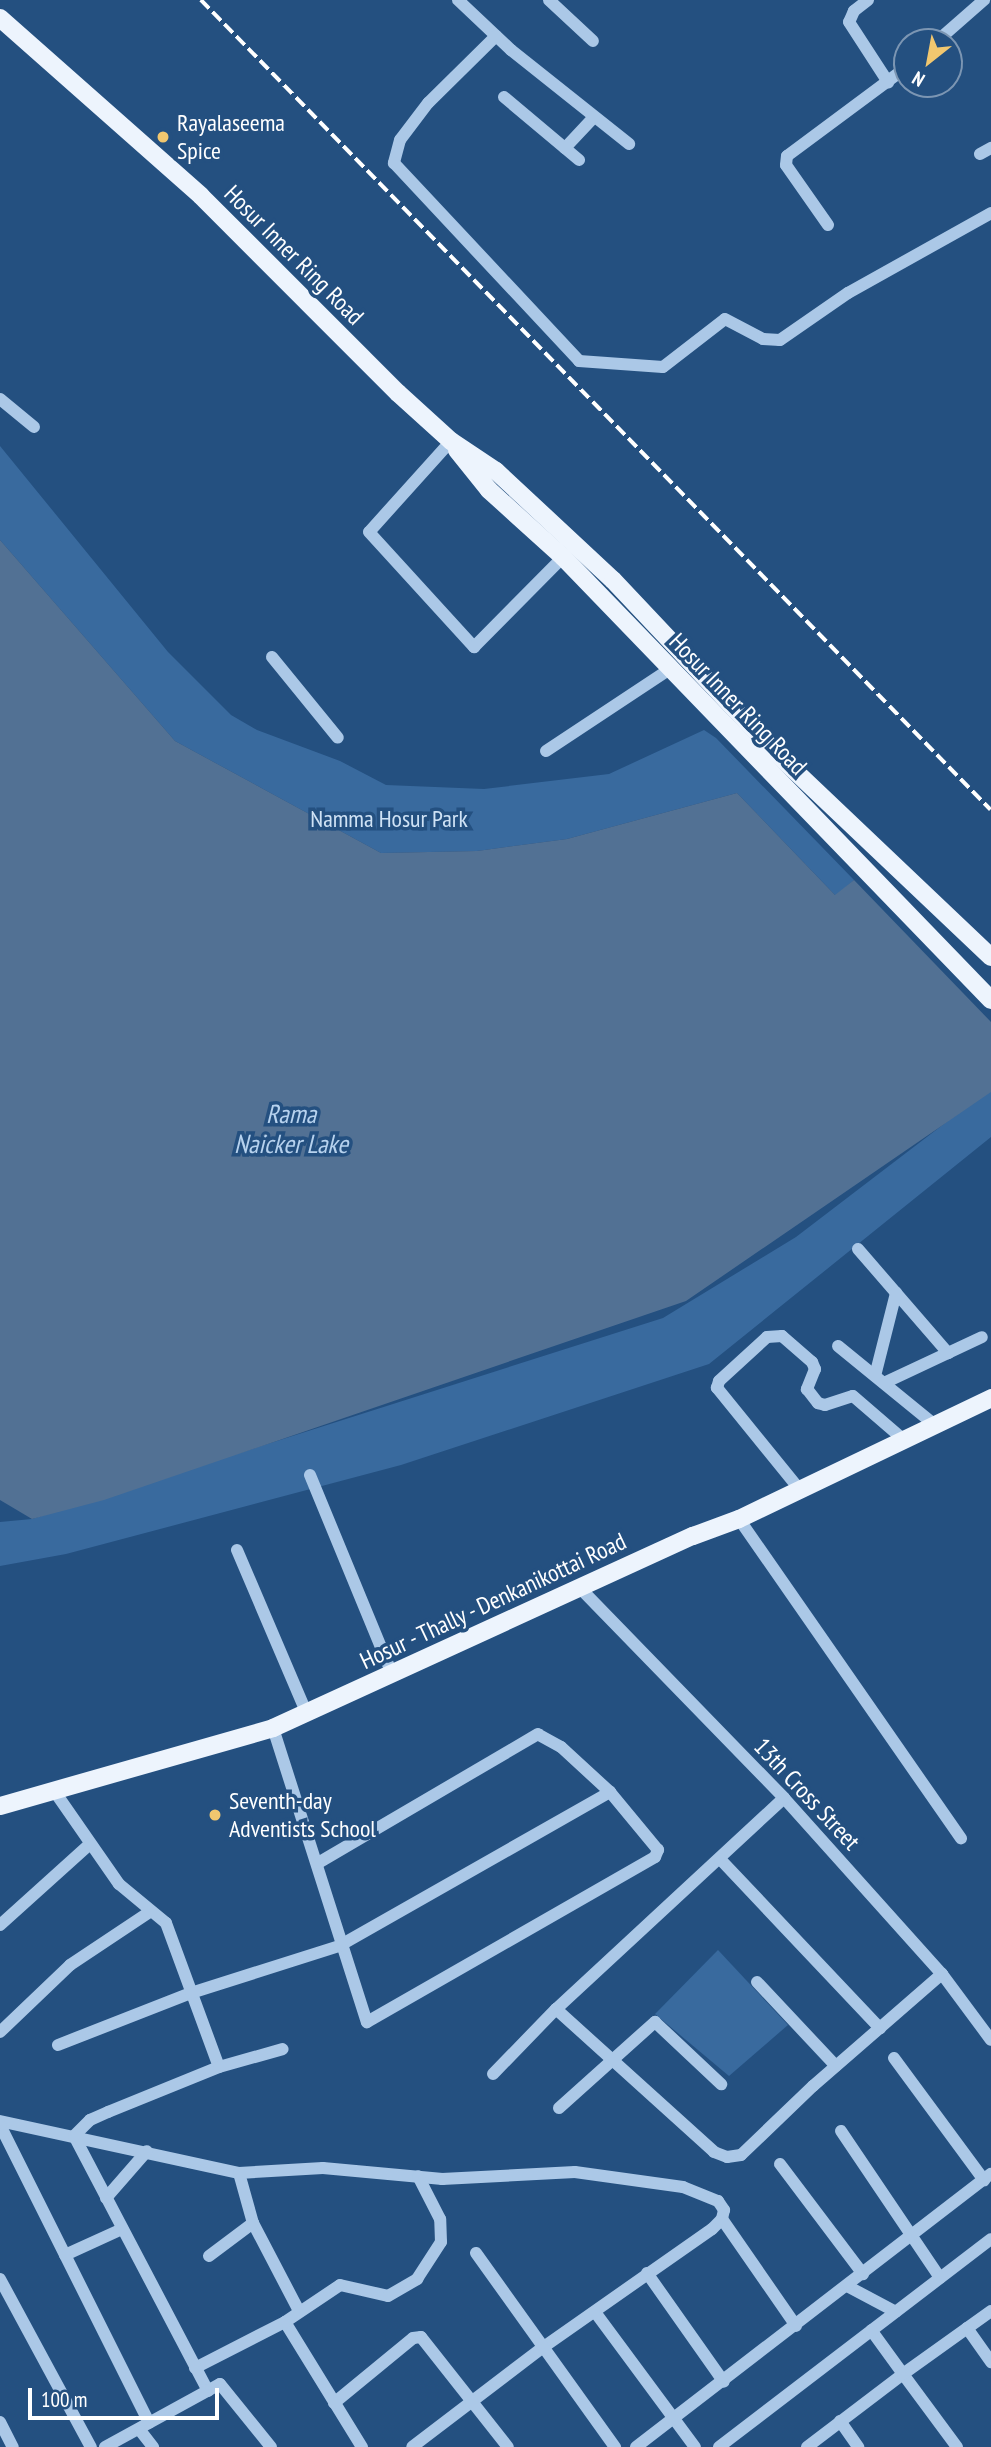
<!DOCTYPE html>
<style>
body{margin:0}
#map{position:relative;width:991px;height:2447px;overflow:hidden;background:#245080;font-family:"PT Sans Narrow",sans-serif}
div>[style]{position:absolute}
.green>*{inset:0;background:#396a9e}
.water>*{inset:0;background:#527194}
.minor>*{height:12px;margin:-6px;padding:0 6px;transform-origin:6px;border-radius:6px;background:#abc8e7}
.major>*{height:18px;margin:-9px;padding:0 9px;transform-origin:9px;border-radius:9px;background:#edf4fd}
.rail>*{height:3.5px;margin-top:-1.75px;transform-origin:0;background:repeating-linear-gradient(90deg,#fff 0 12px,transparent 0 17px)}
.dots>*{width:19px;height:19px;translate:-50% -50%;box-sizing:border-box;border:4px solid #245080;border-radius:50%}
span{translate:-50% -50%;white-space:nowrap;text-align:center;line-height:1.15;-webkit-text-stroke:7px #245080;paint-order:stroke}
.poi-label{font-size:24px;color:#fff}
.left{translate:0 -50%;text-align:left}
.street-label{font-size:24px;color:#fff}
.park-label{font-size:24px;color:#cfe2f5}
.water-label{font-size:26px;color:#b7d2ee;font-style:italic}
.north{position:absolute;left:893px;top:28px;width:70px;height:70px;box-sizing:border-box;background:#245080;border:2px solid #7c96b3;border-radius:50%;rotate:211deg;font-size:19px;font-weight:700;line-height:28px;text-align:center;color:#fff}
.north::after{content:'';display:block;margin:auto;width:24px;height:32px;background:#f1c76f;clip-path:polygon(50% 0,100% 100%,50% 72%,0 100%)}
.scale{position:absolute;left:28px;top:2388px;width:191px;height:32px;box-sizing:border-box;border:4px solid #fff;border-top:0;padding-left:9px;font-size:21px;line-height:24px;white-space:nowrap;color:#fff;-webkit-text-stroke:5px #245080;paint-order:stroke}
</style>
<div id="map">
<div class="green">
<i style="clip-path:polygon(0 446px,168px 652px,231px 715px,257px 730px,340px 761px,386px 785px,484px 789px,609px 774px,704px 730px,716px 738px,854px 880px,836px 896px,737px 793px,567px 839px,477px 851px,381px 853px,175px 741px,0 540px)"></i>
<i style="clip-path:polygon(991px 1088px,991px 1137px,709px 1364px,401px 1465px,66px 1554px,0 1566px,0 1522px,32px 1519px,663px 1318px,796px 1237px)"></i>
<i style="clip-path:polygon(718px 1950px,788px 2025px,729px 2076px,655px 2014px)"></i>
</div>
<div class="water">
<i style="clip-path:polygon(0 540px,175px 741px,381px 853px,477px 851px,567px 839px,737px 793px,835px 895px,854px 880px,991px 1022px,991px 1092px,686px 1301px,104px 1500px,32px 1519px,0 1500px)"></i>
</div>
<div class="minor">
<i style="left:458px;top:0;width:73px;rotate:43.3deg"></i>
<i style="left:511px;top:50px;width:151px;rotate:38.5deg"></i>
<i style="left:549px;top:0;width:60px;rotate:43deg"></i>
<i style="left:868px;top:0;width:18px;rotate:142deg"></i>
<i style="left:854px;top:11px;width:12px;rotate:114deg"></i>
<i style="left:849px;top:22px;width:72px;rotate:57deg"></i>
<i style="left:496px;top:36px;width:95px;rotate:135.4deg"></i>
<i style="left:428px;top:103px;width:46px;rotate:127.1deg"></i>
<i style="left:400px;top:140px;width:24px;rotate:105deg"></i>
<i style="left:394px;top:163px;width:271px;rotate:46.9deg"></i>
<i style="left:579px;top:361px;width:84px;rotate:4.1deg"></i>
<i style="left:663px;top:367px;width:78px;rotate:-37.7deg"></i>
<i style="left:725px;top:319px;width:43px;rotate:27.8deg"></i>
<i style="left:763px;top:339px;width:17px;rotate:3deg"></i>
<i style="left:780px;top:340px;width:83px;rotate:-34.7deg"></i>
<i style="left:848px;top:293px;width:164px;rotate:-29.2deg"></i>
<i style="left:936px;top:42px;width:64px;rotate:-41.2deg"></i>
<i style="left:504px;top:97px;width:98px;rotate:40deg"></i>
<i style="left:565px;top:148px;width:42px;rotate:-46.9deg"></i>
<i style="left:980px;top:154px;width:13px;rotate:-29deg"></i>
<i style="left:828px;top:225px;width:73px;rotate:-125deg"></i>
<i style="left:786px;top:165px;width:9px;rotate:-84deg"></i>
<i style="left:787px;top:156px;width:149px;rotate:-36.6deg"></i>
<i style="left:0;top:399px;width:44px;rotate:39.5deg"></i>
<i style="left:451px;top:441px;width:122px;rotate:132deg"></i>
<i style="left:369px;top:532px;width:156px;rotate:47.6deg"></i>
<i style="left:474px;top:647px;width:127px;rotate:-45.3deg"></i>
<i style="left:272px;top:657px;width:104px;rotate:50.8deg"></i>
<i style="left:546px;top:751px;width:149px;rotate:-33.5deg"></i>
<i style="left:858px;top:1249px;width:138px;rotate:49.1deg"></i>
<i style="left:838px;top:1346px;width:125px;rotate:39.2deg"></i>
<i style="left:875px;top:1376px;width:86px;rotate:-75.8deg"></i>
<i style="left:884px;top:1383px;width:108px;rotate:-25.1deg"></i>
<i style="left:310px;top:1475px;width:217px;rotate:67.6deg"></i>
<i style="left:800px;top:1490px;width:132px;rotate:-129.1deg"></i>
<i style="left:717px;top:1388px;width:7px;rotate:-74deg"></i>
<i style="left:719px;top:1381px;width:65px;rotate:-42.5deg"></i>
<i style="left:767px;top:1337px;width:15px;rotate:-4deg"></i>
<i style="left:782px;top:1336px;width:40px;rotate:41deg"></i>
<i style="left:812px;top:1362px;width:8px;rotate:67deg"></i>
<i style="left:815px;top:1369px;width:22px;rotate:112deg"></i>
<i style="left:807px;top:1389px;width:18px;rotate:52deg"></i>
<i style="left:818px;top:1403px;width:7px;rotate:16deg"></i>
<i style="left:825px;top:1405px;width:29px;rotate:-18deg"></i>
<i style="left:853px;top:1396px;width:67px;rotate:40.8deg"></i>
<i style="left:739px;top:1519px;width:389px;rotate:55.2deg"></i>
<i style="left:237px;top:1550px;width:178px;rotate:66.9deg"></i>
<i style="left:579px;top:1587px;width:294px;rotate:45.8deg"></i>
<i style="left:784px;top:1798px;width:237px;rotate:48.1deg"></i>
<i style="left:942px;top:1974px;width:82px;rotate:53.4deg"></i>
<i style="left:273px;top:1728px;width:309px;rotate:72.3deg"></i>
<i style="left:367px;top:2022px;width:332px;rotate:-29.8deg"></i>
<i style="left:655px;top:1857px;width:8px;rotate:-67deg"></i>
<i style="left:658px;top:1850px;width:75px;rotate:-129.6deg"></i>
<i style="left:610px;top:1792px;width:67px;rotate:-137.4deg"></i>
<i style="left:561px;top:1747px;width:26px;rotate:-151deg"></i>
<i style="left:538px;top:1734px;width:255px;rotate:149.6deg"></i>
<i style="left:55px;top:1792px;width:112px;rotate:55.2deg"></i>
<i style="left:119px;top:1884px;width:61px;rotate:39.7deg"></i>
<i style="left:166px;top:1923px;width:153px;rotate:69.8deg"></i>
<i style="left:784px;top:1798px;width:311px;rotate:137.2deg"></i>
<i style="left:556px;top:2009px;width:213px;rotate:42.1deg"></i>
<i style="left:714px;top:2152px;width:14px;rotate:21deg"></i>
<i style="left:727px;top:2157px;width:14px;rotate:-8deg"></i>
<i style="left:741px;top:2155px;width:100px;rotate:-43.8deg"></i>
<i style="left:813px;top:2086px;width:171px;rotate:-41deg"></i>
<i style="left:720px;top:1859px;width:233px;rotate:46.6deg"></i>
<i style="left:0;top:1925px;width:121px;rotate:-42deg"></i>
<i style="left:757px;top:1982px;width:115px;rotate:46.8deg"></i>
<i style="left:0;top:2032px;width:97px;rotate:-43.7deg"></i>
<i style="left:70px;top:1965px;width:97px;rotate:-33.7deg"></i>
<i style="left:58px;top:2045px;width:143px;rotate:-21.4deg"></i>
<i style="left:191px;top:1993px;width:155px;rotate:-17.6deg"></i>
<i style="left:339px;top:1946px;width:312px;rotate:-29.6deg"></i>
<i style="left:894px;top:2058px;width:152px;rotate:53.6deg"></i>
<i style="left:493px;top:2074px;width:91px;rotate:-45.9deg"></i>
<i style="left:559px;top:2108px;width:129px;rotate:-41.9deg"></i>
<i style="left:655px;top:2022px;width:91px;rotate:43.2deg"></i>
<i style="left:0;top:2121px;width:245px;rotate:12.3deg"></i>
<i style="left:239px;top:2173px;width:84px;rotate:-3.4deg"></i>
<i style="left:323px;top:2168px;width:120px;rotate:5.3deg"></i>
<i style="left:442px;top:2179px;width:133px;rotate:-3deg"></i>
<i style="left:575px;top:2172px;width:109px;rotate:7.9deg"></i>
<i style="left:683px;top:2187px;width:38px;rotate:22deg"></i>
<i style="left:718px;top:2201px;width:11px;rotate:56deg"></i>
<i style="left:724px;top:2210px;width:9px;rotate:103deg"></i>
<i style="left:722px;top:2219px;width:14px;rotate:135deg"></i>
<i style="left:712px;top:2229px;width:208px;rotate:145deg"></i>
<i style="left:542px;top:2348px;width:163px;rotate:142.7deg"></i>
<i style="left:0;top:2125px;width:333px;rotate:63.4deg"></i>
<i style="left:841px;top:2131px;width:177px;rotate:56deg"></i>
<i style="left:780px;top:2164px;width:138px;rotate:53deg"></i>
<i style="left:239px;top:2173px;width:52px;rotate:74.4deg"></i>
<i style="left:253px;top:2223px;width:99px;rotate:62.4deg"></i>
<i style="left:106px;top:2198px;width:62px;rotate:-48.9deg"></i>
<i style="left:722px;top:2219px;width:130px;rotate:55.3deg"></i>
<i style="left:476px;top:2253px;width:239px;rotate:54.4deg"></i>
<i style="left:65px;top:2255px;width:63px;rotate:-24.5deg"></i>
<i style="left:209px;top:2256px;width:55px;rotate:-36.9deg"></i>
<i style="left:647px;top:2273px;width:133px;rotate:54.8deg"></i>
<i style="left:0;top:2279px;width:191px;rotate:61.6deg"></i>
<i style="left:847px;top:2286px;width:55px;rotate:28deg"></i>
<i style="left:595px;top:2312px;width:168px;rotate:53.5deg"></i>
<i style="left:285px;top:2322px;width:147px;rotate:58.4deg"></i>
<i style="left:967px;top:2328px;width:42px;rotate:54.8deg"></i>
<i style="left:195px;top:2368px;width:101px;rotate:-27.1deg"></i>
<i style="left:285px;top:2322px;width:66px;rotate:-33.9deg"></i>
<i style="left:340px;top:2285px;width:49px;rotate:12.9deg"></i>
<i style="left:388px;top:2296px;width:34px;rotate:-30deg"></i>
<i style="left:417px;top:2279px;width:44px;rotate:-57deg"></i>
<i style="left:441px;top:2242px;width:23px;rotate:-92deg"></i>
<i style="left:440px;top:2219px;width:48px;rotate:-117.1deg"></i>
<i style="left:208px;top:2391px;width:288px;rotate:-117.7deg"></i>
<i style="left:74px;top:2136px;width:23px;rotate:-45deg"></i>
<i style="left:90px;top:2120px;width:20px;rotate:-24deg"></i>
<i style="left:108px;top:2112px;width:120px;rotate:-22.1deg"></i>
<i style="left:219px;top:2067px;width:66px;rotate:-15.7deg"></i>
<i style="left:334px;top:2403px;width:102px;rotate:-39.4deg"></i>
<i style="left:413px;top:2338px;width:8px;rotate:-7deg"></i>
<i style="left:421px;top:2337px;width:140px;rotate:51.7deg"></i>
<i style="left:840px;top:2421px;width:32px;rotate:55deg"></i>
<i style="left:0;top:2422px;width:28px;rotate:63deg"></i>
<i style="left:139px;top:2429px;width:23px;rotate:52deg"></i>
<i style="left:105px;top:2447px;width:131px;rotate:-28.7deg"></i>
<i style="left:220px;top:2384px;width:81px;rotate:51deg"></i>
<i style="left:636px;top:2447px;width:448px;rotate:-37.6deg"></i>
<i style="left:719px;top:2447px;width:342px;rotate:-37.4deg"></i>
<i style="left:807px;top:2447px;width:121px;rotate:-37.2deg"></i>
<i style="left:903px;top:2374px;width:54px;rotate:-126deg"></i>
<i style="left:957px;top:2447px;width:91px;rotate:-126.5deg"></i>
<i style="left:903px;top:2374px;width:108px;rotate:-35.6deg"></i>
</div>
<div class="major">
<i style="left:0;top:18px;width:268px;rotate:41.5deg"></i>
<i style="left:201px;top:196px;width:279px;rotate:45deg"></i>
<i style="left:398px;top:393px;width:72px;rotate:42.2deg"></i>
<i style="left:451px;top:441px;width:54px;rotate:33.7deg"></i>
<i style="left:496px;top:471px;width:160px;rotate:43deg"></i>
<i style="left:613px;top:580px;width:239px;rotate:46.7deg"></i>
<i style="left:777px;top:754px;width:295px;rotate:43.5deg"></i>
<i style="left:457px;top:450px;width:51px;rotate:51.3deg"></i>
<i style="left:489px;top:490px;width:100px;rotate:42.2deg"></i>
<i style="left:563px;top:557px;width:616px;rotate:45.99deg"></i>
<i style="left:0;top:1806px;width:284px;rotate:-15.9deg"></i>
<i style="left:273px;top:1728px;width:462px;rotate:-24.6deg"></i>
<i style="left:693px;top:1536px;width:49px;rotate:-20.3deg"></i>
<i style="left:739px;top:1519px;width:280px;rotate:-25.6deg"></i>
</div>
<div class="rail">
<i style="left:201px;top:0;width:1131px;rotate:45.72deg"></i>
</div>
<div class="dots">
<i style="left:163px;top:137px;background:#f1c76f"></i>
<i style="left:215px;top:1815px;background:#f1c76f"></i>
</div>
<div class="poi-label">
<span class="left" style="left:177px;top:137px">Rayalaseema<br>Spice</span>
<span class="left" style="left:229px;top:1815px">Seventh-day<br>Adventists School</span>
</div>
<div class="street-label">
<span style="left:294px;top:255px;rotate:45deg">Hosur Inner Ring Road</span>
<span style="left:738px;top:704px;rotate:46deg">Hosur Inner Ring Road</span>
<span style="left:493px;top:1601px;rotate:-25deg">Hosur - Thally - Denkanikottai Road</span>
<span style="left:807px;top:1794px;rotate:47deg">13th Cross Street</span>
</div>
<div class="park-label">
<span style="left:389px;top:819px">Namma Hosur Park</span>
</div>
<div class="water-label">
<span style="left:291px;top:1129px">Rama<br>Naicker Lake</span>
</div>
<div class="north">N</div>
<div class="scale">100 m</div>
</div>
